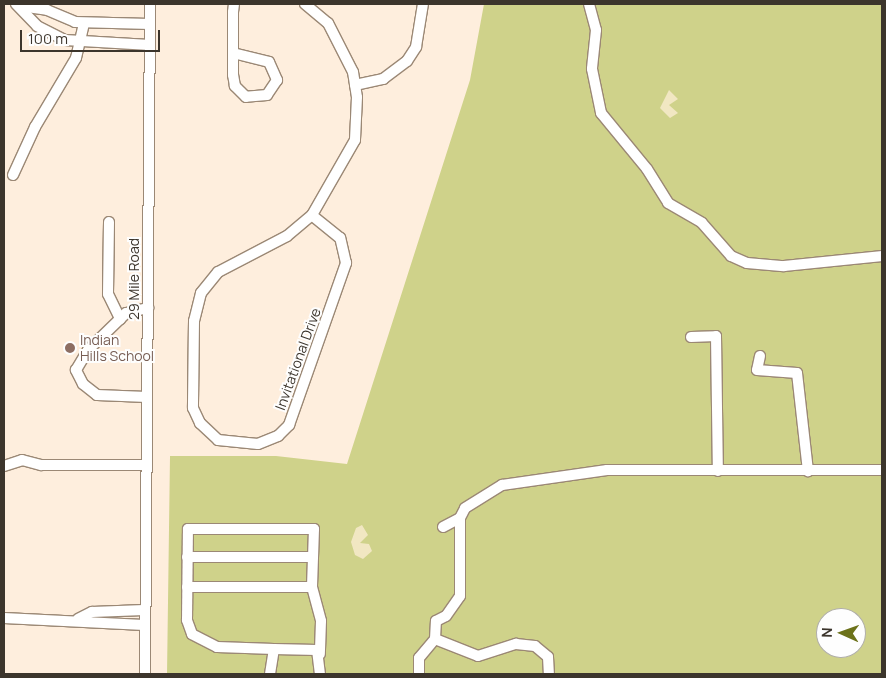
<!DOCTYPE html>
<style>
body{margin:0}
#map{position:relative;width:886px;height:678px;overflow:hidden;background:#feeedd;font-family:Manrope,sans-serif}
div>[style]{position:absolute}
.green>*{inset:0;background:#cfd28a}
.sand>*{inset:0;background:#f1e7c2}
.roads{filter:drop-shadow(1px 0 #9b8875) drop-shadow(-1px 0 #9b8875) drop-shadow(0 1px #9b8875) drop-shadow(0 -1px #9b8875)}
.minor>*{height:10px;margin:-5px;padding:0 5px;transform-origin:5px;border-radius:5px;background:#fff}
.dots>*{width:14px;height:14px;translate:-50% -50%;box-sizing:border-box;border:2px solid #fefefe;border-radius:50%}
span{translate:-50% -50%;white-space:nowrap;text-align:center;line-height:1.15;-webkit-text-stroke:4px #fefefe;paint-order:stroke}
.street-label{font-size:14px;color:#3c352c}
.education-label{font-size:14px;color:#785e54}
.left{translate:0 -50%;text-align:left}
.frame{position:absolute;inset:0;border:5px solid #3c352c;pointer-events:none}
.north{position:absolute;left:816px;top:608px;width:50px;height:50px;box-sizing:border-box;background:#fefefe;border:1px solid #b0aeaa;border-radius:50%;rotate:272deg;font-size:14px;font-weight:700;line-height:20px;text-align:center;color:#3c352c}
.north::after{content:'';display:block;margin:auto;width:18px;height:22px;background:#6c721a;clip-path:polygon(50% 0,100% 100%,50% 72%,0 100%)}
.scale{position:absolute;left:20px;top:30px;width:140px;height:22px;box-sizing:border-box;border:2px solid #3c352c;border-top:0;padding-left:6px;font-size:15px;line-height:18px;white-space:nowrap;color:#3c352c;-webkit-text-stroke:4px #fefefe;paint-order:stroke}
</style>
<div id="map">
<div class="green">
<i style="clip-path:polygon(evenodd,484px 4px,882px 4px,882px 674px,167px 674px,170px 456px,276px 456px,347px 464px,470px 80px,484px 4px,826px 618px,856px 618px,856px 648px,826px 648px,826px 618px)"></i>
</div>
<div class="sand">
<i style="clip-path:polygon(669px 90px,678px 99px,669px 105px,678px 113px,670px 118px,660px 108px)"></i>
<i style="clip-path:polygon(362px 525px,368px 535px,360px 543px,369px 544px,372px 551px,363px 559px,355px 555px,351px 542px,356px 528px)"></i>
</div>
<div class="roads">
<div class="minor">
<i style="left:16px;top:4px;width:30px;rotate:46deg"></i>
<i style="left:37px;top:26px;width:31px;rotate:27deg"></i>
<i style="left:65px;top:40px;width:85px;rotate:3.4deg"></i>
<i style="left:305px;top:4px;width:30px;rotate:40deg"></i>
<i style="left:328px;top:23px;width:55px;rotate:63deg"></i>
<i style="left:353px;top:72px;width:25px;rotate:81deg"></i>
<i style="left:357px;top:97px;width:43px;rotate:92.7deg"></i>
<i style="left:355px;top:140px;width:86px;rotate:119.8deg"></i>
<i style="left:312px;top:215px;width:33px;rotate:140deg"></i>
<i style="left:287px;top:236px;width:78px;rotate:152.4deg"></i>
<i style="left:218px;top:272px;width:27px;rotate:129deg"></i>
<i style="left:201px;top:293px;width:29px;rotate:104deg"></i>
<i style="left:194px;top:321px;width:87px;rotate:90.7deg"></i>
<i style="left:193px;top:408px;width:17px;rotate:65deg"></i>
<i style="left:200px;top:423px;width:25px;rotate:43deg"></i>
<i style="left:218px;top:440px;width:40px;rotate:5.7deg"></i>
<i style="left:258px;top:444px;width:22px;rotate:-22deg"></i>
<i style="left:278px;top:436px;width:16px;rotate:-45deg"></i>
<i style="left:289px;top:425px;width:172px;rotate:-70.6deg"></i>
<i style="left:346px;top:263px;width:26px;rotate:-103deg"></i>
<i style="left:340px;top:238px;width:36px;rotate:-141deg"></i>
<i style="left:589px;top:4px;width:27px;rotate:75deg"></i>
<i style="left:596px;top:30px;width:39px;rotate:96deg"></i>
<i style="left:592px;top:69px;width:45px;rotate:78.4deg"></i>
<i style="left:601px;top:113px;width:72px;rotate:50.6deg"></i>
<i style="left:647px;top:169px;width:40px;rotate:58deg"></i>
<i style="left:668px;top:203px;width:39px;rotate:30deg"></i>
<i style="left:702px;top:223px;width:44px;rotate:48.7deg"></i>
<i style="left:731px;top:256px;width:17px;rotate:24deg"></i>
<i style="left:747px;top:263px;width:37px;rotate:5deg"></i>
<i style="left:784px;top:266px;width:99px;rotate:-5.8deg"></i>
<i style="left:20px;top:6px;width:27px;rotate:8deg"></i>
<i style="left:47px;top:10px;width:30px;rotate:23deg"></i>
<i style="left:75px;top:22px;width:75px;rotate:1.5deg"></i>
<i style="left:233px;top:53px;width:37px;rotate:14deg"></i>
<i style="left:269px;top:62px;width:20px;rotate:66deg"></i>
<i style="left:277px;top:80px;width:18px;rotate:124deg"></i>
<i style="left:267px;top:95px;width:21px;rotate:175deg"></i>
<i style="left:246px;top:97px;width:16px;rotate:-135deg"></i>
<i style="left:235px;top:86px;width:11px;rotate:-100deg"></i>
<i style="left:233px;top:75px;width:63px;rotate:-90deg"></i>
<i style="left:233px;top:12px;width:8px;rotate:-83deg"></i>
<i style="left:355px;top:85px;width:29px;rotate:-12deg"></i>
<i style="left:383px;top:79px;width:30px;rotate:-37deg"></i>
<i style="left:407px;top:61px;width:17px;rotate:-57deg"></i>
<i style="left:416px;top:47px;width:44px;rotate:-80.8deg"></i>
<i style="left:13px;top:175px;width:53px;rotate:-65.4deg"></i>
<i style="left:35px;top:127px;width:80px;rotate:-59.3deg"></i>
<i style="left:76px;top:58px;width:36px;rotate:-77deg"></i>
<i style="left:109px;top:222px;width:72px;rotate:90.8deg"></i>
<i style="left:108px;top:294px;width:28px;rotate:64deg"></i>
<i style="left:691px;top:337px;width:25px;rotate:-2deg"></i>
<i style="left:716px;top:336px;width:135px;rotate:89.2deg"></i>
<i style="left:760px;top:356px;width:14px;rotate:102deg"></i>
<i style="left:757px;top:370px;width:40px;rotate:4.3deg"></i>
<i style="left:797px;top:373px;width:99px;rotate:83.6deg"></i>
<i style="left:147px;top:397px;width:50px;rotate:-177.7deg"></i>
<i style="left:97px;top:395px;width:18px;rotate:-142deg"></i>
<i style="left:83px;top:384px;width:16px;rotate:-117deg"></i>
<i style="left:76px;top:370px;width:23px;rotate:-59deg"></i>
<i style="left:88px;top:350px;width:53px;rotate:-44.2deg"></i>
<i style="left:126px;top:313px;width:23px;rotate:-13deg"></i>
<i style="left:4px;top:466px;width:19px;rotate:-18deg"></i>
<i style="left:22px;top:460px;width:20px;rotate:15deg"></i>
<i style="left:41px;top:465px;width:105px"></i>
<i style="left:443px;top:527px;width:19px;rotate:-28deg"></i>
<i style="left:187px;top:557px;width:126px"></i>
<i style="left:187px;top:587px;width:125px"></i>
<i style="left:4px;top:618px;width:140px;rotate:2.9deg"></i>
<i style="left:78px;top:619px;width:16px;rotate:-27deg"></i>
<i style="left:92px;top:612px;width:52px;rotate:-2.2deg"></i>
<i style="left:435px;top:639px;width:46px;rotate:21.6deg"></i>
<i style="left:478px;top:656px;width:40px;rotate:-18deg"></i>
<i style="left:516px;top:644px;width:19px;rotate:6deg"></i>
<i style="left:535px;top:646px;width:17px;rotate:40deg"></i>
<i style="left:548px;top:657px;width:17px;rotate:87deg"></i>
<i style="left:274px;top:649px;width:57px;rotate:-178deg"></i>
<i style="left:217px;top:647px;width:28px;rotate:-153deg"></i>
<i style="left:192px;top:634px;width:15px;rotate:-110deg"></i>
<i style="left:187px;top:620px;width:91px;rotate:-89.4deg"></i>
<i style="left:188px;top:529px;width:126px"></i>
<i style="left:314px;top:529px;width:58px;rotate:92deg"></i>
<i style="left:312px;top:587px;width:35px;rotate:75deg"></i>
<i style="left:321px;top:621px;width:33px;rotate:92deg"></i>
<i style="left:145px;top:674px;width:670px;rotate:-89.57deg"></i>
<i style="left:270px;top:674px;width:25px;rotate:-81deg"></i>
<i style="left:274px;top:649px;width:43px;rotate:1.3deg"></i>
<i style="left:317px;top:650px;width:24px;rotate:83deg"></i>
<i style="left:419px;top:674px;width:16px;rotate:-90deg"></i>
<i style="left:419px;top:658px;width:25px;rotate:-50deg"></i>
<i style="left:435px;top:639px;width:18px;rotate:-87deg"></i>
<i style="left:436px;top:621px;width:11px;rotate:-27deg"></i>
<i style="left:446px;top:616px;width:24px;rotate:-55deg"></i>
<i style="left:460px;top:596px;width:78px;rotate:-90deg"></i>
<i style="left:460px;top:518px;width:11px;rotate:-63deg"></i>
<i style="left:465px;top:508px;width:44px;rotate:-31.9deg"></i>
<i style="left:502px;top:485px;width:106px;rotate:-8.1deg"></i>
<i style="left:607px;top:470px;width:275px"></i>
</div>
</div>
<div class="dots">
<i style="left:70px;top:348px;background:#8d6e63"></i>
</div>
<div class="street-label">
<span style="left:134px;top:279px;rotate:-90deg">29 Mile Road</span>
<span style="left:298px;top:359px;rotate:-70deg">Invitational Drive</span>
</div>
<div class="education-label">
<span class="left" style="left:80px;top:348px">Indian<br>Hills School</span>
</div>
<div class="frame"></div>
<div class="north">N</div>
<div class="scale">100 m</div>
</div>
